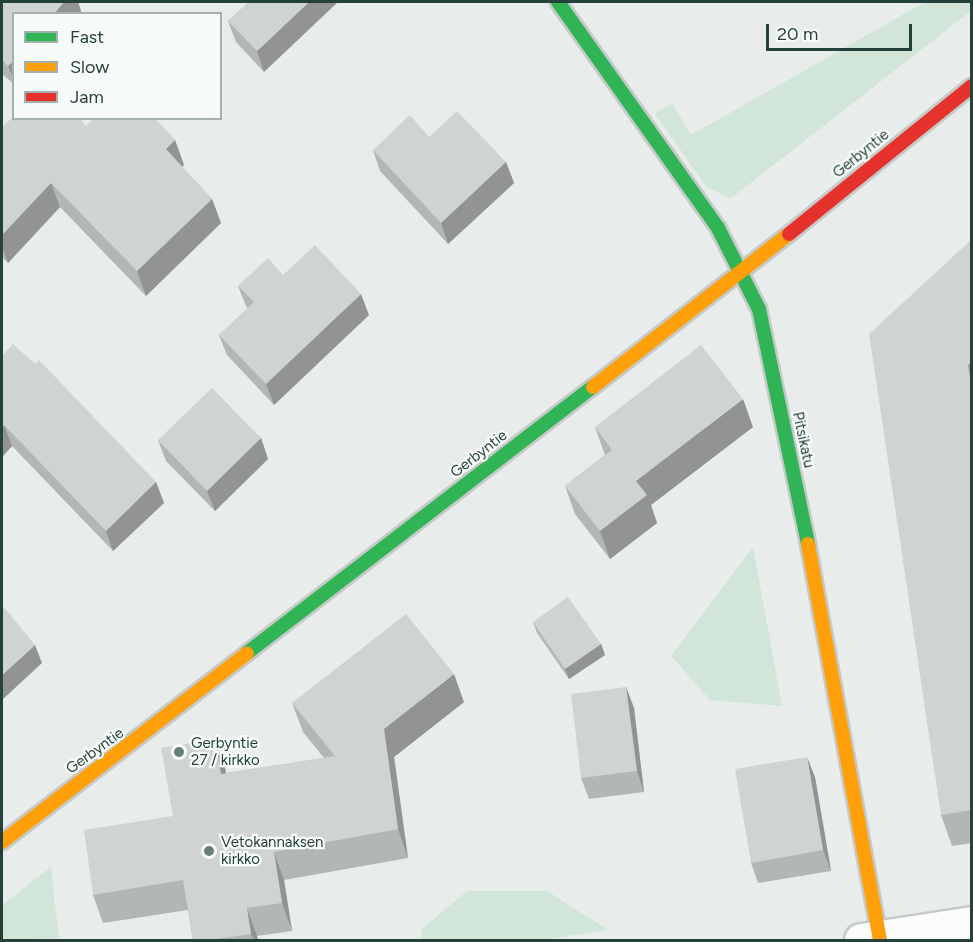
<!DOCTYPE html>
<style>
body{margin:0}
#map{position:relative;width:973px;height:942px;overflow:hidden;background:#e8edeb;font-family:Figtree,sans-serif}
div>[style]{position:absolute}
.green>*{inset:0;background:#d1e6d8}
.roads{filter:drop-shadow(2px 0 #c5cac8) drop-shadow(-2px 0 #c5cac8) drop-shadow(0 2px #c5cac8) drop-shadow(0 -2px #c5cac8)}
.street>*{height:33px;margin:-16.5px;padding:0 16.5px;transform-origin:16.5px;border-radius:16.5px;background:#fcfcfc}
.fast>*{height:14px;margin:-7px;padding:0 7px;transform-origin:7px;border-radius:7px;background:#30b455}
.slow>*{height:14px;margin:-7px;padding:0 7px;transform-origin:7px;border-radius:7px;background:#ff9f0a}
.jam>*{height:14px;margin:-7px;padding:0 7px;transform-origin:7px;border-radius:7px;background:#e5322d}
.wall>*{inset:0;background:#b2b6b5}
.shaded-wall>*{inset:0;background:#919493}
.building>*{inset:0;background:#cfd4d2}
.dots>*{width:16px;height:16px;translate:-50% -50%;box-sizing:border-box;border:3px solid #f7fbf9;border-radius:50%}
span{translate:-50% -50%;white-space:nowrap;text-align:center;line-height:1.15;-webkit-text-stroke:4.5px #f7fbf9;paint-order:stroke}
.street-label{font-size:15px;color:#24423a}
.poi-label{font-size:15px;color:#24423a}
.left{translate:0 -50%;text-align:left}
.frame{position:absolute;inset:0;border:3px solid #24423a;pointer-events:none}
.legend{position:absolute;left:12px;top:12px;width:210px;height:108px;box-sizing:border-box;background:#f7fbf9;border:2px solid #a3b1ad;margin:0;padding:8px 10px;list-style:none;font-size:18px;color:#24423a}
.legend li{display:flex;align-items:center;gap:12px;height:30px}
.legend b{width:30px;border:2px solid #a3b1ad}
.scale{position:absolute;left:766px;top:24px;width:146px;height:27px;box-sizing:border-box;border:3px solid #24423a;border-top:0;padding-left:8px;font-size:18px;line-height:21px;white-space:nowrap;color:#24423a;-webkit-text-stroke:4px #f7fbf9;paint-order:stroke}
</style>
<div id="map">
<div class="green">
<i style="clip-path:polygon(925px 2px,971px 2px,971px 11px,730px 199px,706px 186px,655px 114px,672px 103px,691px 135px)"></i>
<i style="clip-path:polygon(753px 547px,782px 706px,710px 700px,671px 656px)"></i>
<i style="clip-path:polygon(51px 867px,59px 938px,2px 940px,2px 905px)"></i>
<i style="clip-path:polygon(467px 891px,547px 891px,608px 930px,542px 940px,421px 940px,422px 929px)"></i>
</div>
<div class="roads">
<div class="street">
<i style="left:861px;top:940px;width:112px;rotate:-8.7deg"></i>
</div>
<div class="fast">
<i style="left:558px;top:2px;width:277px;rotate:54.7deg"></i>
<i style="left:718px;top:228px;width:91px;rotate:63.2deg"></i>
<i style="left:759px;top:309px;width:240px;rotate:78.2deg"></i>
<i style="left:247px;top:653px;width:436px;rotate:-37.6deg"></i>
</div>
<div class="slow">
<i style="left:593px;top:387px;width:249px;rotate:-38deg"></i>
<i style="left:808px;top:544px;width:402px;rotate:79.7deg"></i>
<i style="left:2px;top:842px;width:309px;rotate:-37.6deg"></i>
</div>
<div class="jam">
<i style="left:789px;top:234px;width:235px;rotate:-39deg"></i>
</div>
</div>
<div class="wall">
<i style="clip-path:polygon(2px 2px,78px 2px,81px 11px,14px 14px,14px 84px,2px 74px)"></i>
<i style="clip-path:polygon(249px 2px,264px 72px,236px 42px,228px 21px)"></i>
<i style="clip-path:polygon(86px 126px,175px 140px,184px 165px,182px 167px,212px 199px,221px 223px,146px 296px,60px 207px,8px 263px,2px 257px,2px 127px)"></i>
<i style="clip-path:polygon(429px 137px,506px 162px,514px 183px,448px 244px,380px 171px,373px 150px)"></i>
<i style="clip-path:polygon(972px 239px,972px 843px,952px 846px,941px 815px)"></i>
<i style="clip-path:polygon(283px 275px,369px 315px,274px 405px,227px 355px,219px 335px,248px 308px,246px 306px,238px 286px)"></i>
<i style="clip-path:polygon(2px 356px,156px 482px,164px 503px,113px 551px,12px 446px,2px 457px)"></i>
<i style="clip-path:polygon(595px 427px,753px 427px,651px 505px,657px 523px,610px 559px,575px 514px,565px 486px,605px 455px)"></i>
<i style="clip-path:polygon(261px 438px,268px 459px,215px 511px,166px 461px,158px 440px)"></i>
<i style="clip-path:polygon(533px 622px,601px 644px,605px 655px,569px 679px,537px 633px)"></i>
<i style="clip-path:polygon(626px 687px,634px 708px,644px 792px,589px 799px,581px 778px)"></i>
<i style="clip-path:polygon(464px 702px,394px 757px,408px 858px,284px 880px,292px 931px,257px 936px,258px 940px,193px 940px,188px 910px,103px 923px,93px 895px,173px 816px,215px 739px,225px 767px,226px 773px,324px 758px,303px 732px,292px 703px)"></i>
<i style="clip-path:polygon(815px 777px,831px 871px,758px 883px,751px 863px)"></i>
</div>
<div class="shaded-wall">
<i style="clip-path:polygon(64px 2px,78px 2px,81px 11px,79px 14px,54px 14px)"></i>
<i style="clip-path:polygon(309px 2px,338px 2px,264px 72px,257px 51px)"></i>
<i style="clip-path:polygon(14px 60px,14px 80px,8px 66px)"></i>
<i style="clip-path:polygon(175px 140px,184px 165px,174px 174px,166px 149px)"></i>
<i style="clip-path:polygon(506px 162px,514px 183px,448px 244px,441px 223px)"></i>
<i style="clip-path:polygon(51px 183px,60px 207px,8px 263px,2px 246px,2px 235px)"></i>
<i style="clip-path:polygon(212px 199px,221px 223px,146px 296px,137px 271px)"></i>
<i style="clip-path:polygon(361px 294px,369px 315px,274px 405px,266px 384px)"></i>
<i style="clip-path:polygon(972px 362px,972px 390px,968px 365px)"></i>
<i style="clip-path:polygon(743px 399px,753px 427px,651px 505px,657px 523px,610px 559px,600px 531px,636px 481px)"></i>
<i style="clip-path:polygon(4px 425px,12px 446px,2px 457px,2px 429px)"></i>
<i style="clip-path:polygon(261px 438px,268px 459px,215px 511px,207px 491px)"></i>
<i style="clip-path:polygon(156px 482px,164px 503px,113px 551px,106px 531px)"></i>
<i style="clip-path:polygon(601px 644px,605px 655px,569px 679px,565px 669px)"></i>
<i style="clip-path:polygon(35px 645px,42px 663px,2px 700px,2px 675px)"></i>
<i style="clip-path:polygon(454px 674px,464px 702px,394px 757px,408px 858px,398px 829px,384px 729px)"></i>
<i style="clip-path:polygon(626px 687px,634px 708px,644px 792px,637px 771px)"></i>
<i style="clip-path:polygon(215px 739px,225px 767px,231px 802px,221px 774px)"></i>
<i style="clip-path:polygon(807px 757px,815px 777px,831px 871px,823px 850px)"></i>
<i style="clip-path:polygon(274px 852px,284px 880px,292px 931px,282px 903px)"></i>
<i style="clip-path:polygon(247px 908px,257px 936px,258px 940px,254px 940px,251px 934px)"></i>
</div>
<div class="building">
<i style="clip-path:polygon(2px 2px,64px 2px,54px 14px,14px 14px,14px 60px,8px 66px,2px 60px)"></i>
<i style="clip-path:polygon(249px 2px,309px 2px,257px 51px,228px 21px)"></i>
<i style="clip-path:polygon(457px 111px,506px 162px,441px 223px,373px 150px,410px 115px,429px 137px)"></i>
<i style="clip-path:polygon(14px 116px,14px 118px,79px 118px,86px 126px,94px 118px,155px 118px,175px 140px,166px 149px,212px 199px,137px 271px,51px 183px,2px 235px,2px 127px)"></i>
<i style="clip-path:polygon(972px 239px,972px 362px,968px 365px,972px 390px,972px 810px,941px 815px,869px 334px)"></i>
<i style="clip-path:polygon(315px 245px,361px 294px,266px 384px,219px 335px,254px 302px,238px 286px,268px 258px,283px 275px)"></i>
<i style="clip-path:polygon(13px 344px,35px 364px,39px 360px,156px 482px,106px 531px,4px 425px,2px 429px,2px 356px)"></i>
<i style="clip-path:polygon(701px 345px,743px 399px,636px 481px,647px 495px,600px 531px,565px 486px,612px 450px,595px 427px)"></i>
<i style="clip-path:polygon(212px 388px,261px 438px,207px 491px,158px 440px)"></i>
<i style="clip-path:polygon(568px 597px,601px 644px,565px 669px,533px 622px)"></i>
<i style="clip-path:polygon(2px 605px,35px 645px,2px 675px)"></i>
<i style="clip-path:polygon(406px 614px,454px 674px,384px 729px,398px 829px,274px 852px,282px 903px,247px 908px,251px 934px,210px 940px,193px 940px,183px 880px,93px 895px,84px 830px,173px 816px,161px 748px,215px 739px,221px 774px,335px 756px,292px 703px)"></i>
<i style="clip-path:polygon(626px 687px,637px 771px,581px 778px,571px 694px)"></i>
<i style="clip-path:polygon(807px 757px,823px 850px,751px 863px,735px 769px)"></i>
</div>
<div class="dots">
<i style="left:179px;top:752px;background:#697e78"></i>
<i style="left:209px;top:851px;background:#697e78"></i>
</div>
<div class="street-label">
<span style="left:861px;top:154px;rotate:-39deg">Gerbyntie</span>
<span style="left:803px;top:440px;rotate:78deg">Pitsikatu</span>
<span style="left:479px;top:454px;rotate:-38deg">Gerbyntie</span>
<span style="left:95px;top:751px;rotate:-36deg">Gerbyntie</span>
</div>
<div class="poi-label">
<span class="left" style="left:191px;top:752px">Gerbyntie<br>27 / kirkko</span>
<span class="left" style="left:221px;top:851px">Vetokannaksen<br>kirkko</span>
</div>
<div class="frame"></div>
<ul class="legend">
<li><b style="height:8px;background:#30b455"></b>Fast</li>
<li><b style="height:8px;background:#ff9f0a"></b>Slow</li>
<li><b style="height:8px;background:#e5322d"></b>Jam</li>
</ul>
<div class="scale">20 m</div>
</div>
